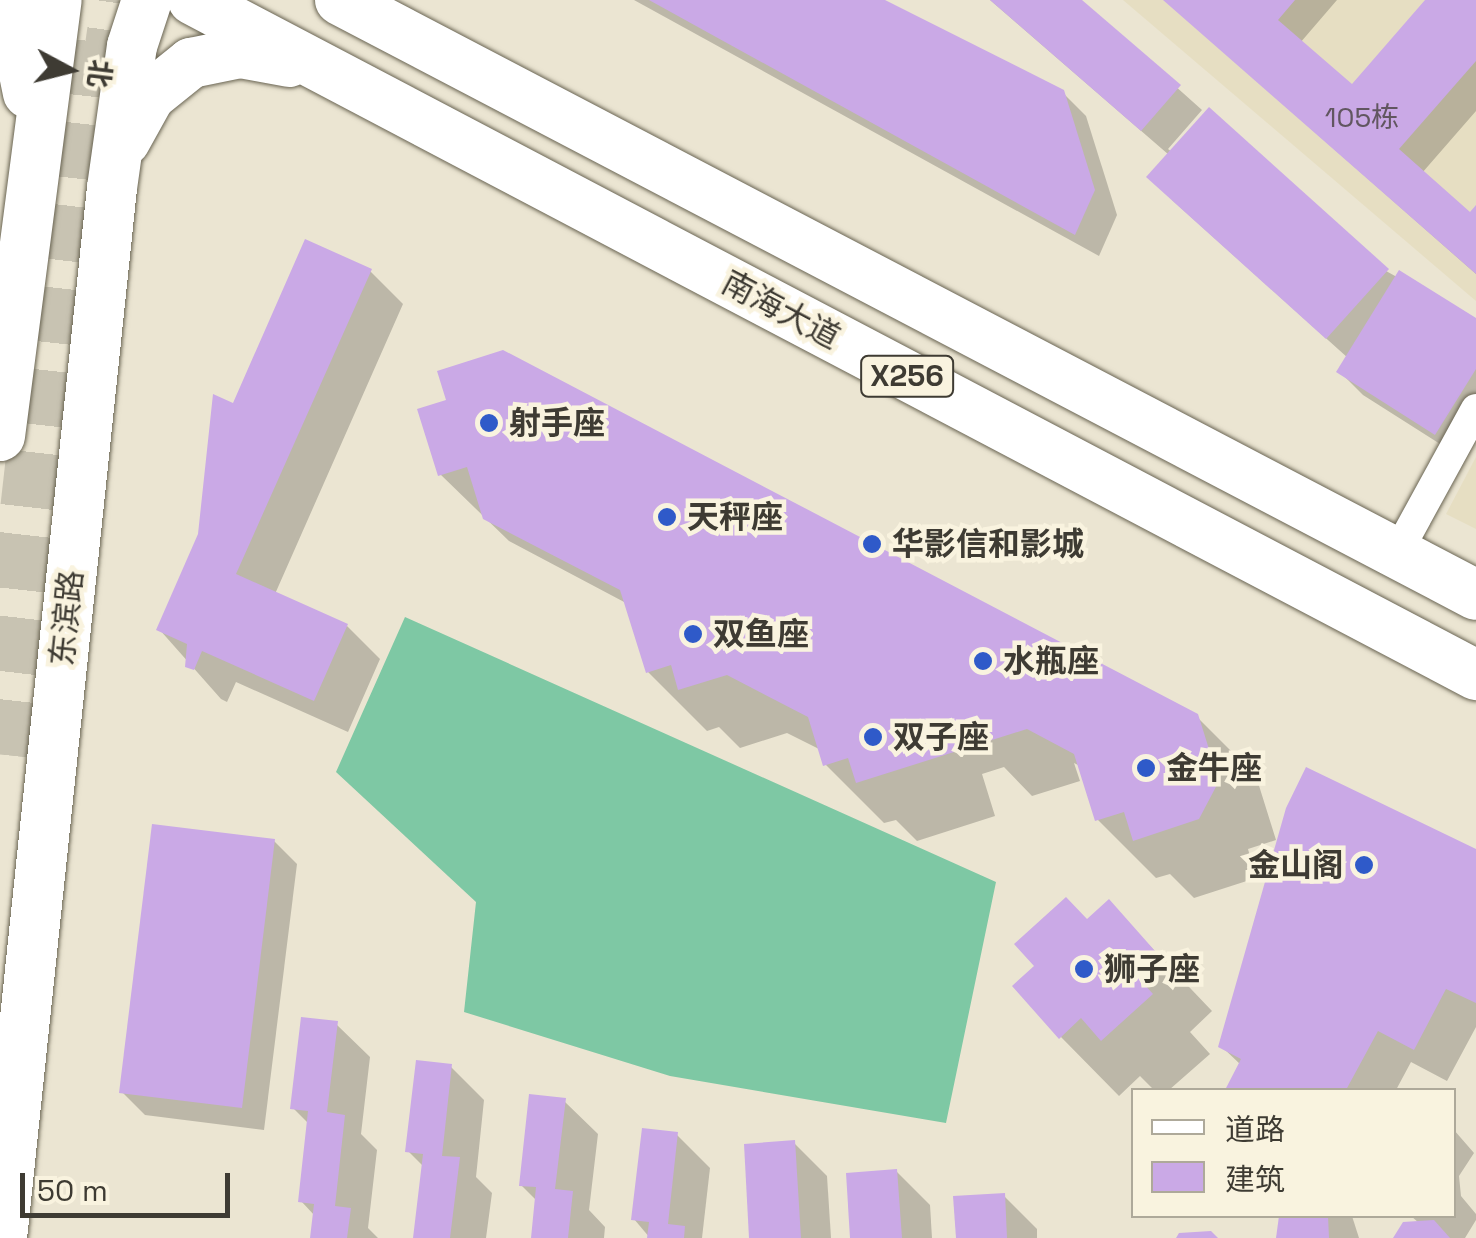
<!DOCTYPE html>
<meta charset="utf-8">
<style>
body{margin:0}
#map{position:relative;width:1476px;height:1238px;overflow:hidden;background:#ebe5d2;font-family:"Space Grotesk","Noto Sans SC",sans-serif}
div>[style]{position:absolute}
.built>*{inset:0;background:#e6dec2}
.forest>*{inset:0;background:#7ec8a4}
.shadow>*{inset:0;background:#0003}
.building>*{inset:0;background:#caa9e6}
.highway-tunnel>*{height:55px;margin-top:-27.5px;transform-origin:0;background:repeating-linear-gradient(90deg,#c8c3b2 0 55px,transparent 0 83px)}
.roads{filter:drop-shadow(0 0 2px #696452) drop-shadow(0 0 2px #696452)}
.street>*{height:30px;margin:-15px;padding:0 15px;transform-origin:15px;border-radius:15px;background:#fff}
.primary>*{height:50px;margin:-25px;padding:0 25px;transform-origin:25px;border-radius:25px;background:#fff}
.dots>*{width:28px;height:28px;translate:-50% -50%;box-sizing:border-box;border:5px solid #f9f3df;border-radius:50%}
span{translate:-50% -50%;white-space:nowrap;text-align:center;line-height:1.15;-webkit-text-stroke:9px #f9f3df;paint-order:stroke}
.number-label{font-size:28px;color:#615660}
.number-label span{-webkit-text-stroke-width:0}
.shield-label span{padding:2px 8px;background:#f9f3df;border:2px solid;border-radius:8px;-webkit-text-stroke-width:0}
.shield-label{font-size:30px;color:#3e3b33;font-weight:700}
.street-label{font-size:32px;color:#3e3b33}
.poi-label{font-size:32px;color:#3e3b33;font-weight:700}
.left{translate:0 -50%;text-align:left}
.right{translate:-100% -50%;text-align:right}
.legend{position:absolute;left:1131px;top:1088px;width:325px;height:130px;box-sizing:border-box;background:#f9f3df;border:2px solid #aea99a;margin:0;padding:12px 18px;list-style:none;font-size:30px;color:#3e3b33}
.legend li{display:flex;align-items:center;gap:20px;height:50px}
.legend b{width:50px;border:2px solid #aea99a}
.north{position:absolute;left:20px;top:20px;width:100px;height:100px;-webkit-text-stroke:8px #f9f3df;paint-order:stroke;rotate:97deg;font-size:28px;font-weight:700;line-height:40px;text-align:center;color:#3e3b33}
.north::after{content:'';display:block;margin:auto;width:35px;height:45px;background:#3e3b33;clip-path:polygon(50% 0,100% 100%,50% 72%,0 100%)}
.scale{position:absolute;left:20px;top:1173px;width:210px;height:45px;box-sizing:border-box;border:5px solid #3e3b33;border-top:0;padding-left:12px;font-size:30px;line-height:35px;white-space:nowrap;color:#3e3b33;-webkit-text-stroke:8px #f9f3df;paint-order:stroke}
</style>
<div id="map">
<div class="built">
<div style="clip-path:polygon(1123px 0,1476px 0,1476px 301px)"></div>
<div style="clip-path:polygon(1476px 457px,1476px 529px,1446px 514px)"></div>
</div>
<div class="forest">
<div style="clip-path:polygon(405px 617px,996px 882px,946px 1123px,670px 1076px,464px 1012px,476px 902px,336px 772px)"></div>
</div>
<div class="shadow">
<div style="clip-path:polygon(634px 0,879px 0,1062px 92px,1086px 116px,1117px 215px,1099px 256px)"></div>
<div style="clip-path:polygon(990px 0,1079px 0,1202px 110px,1168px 149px,1172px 152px,1476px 321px,1476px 429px,1459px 456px,1363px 395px,1340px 372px,1348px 358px,1172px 200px,1169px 155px)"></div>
<div style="clip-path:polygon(1165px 0,1337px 0,1300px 43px,1352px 88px,1428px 0,1476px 0,1476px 111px,1422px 173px,1471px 215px,1476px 209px,1476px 274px)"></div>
<div style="clip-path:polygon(370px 271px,403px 304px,275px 594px,347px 626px,380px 659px,348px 732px,236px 682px,227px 702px,221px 699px,159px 629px,201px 535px,234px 406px)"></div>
<div style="clip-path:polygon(420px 411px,1196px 716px,1256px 776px,1276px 840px,1248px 849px,1256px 878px,1194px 898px,1170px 874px,1156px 878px,1097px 819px,1080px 766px,1074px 763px,1080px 781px,1032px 796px,1004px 767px,982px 774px,995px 816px,917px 841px,896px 820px,884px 823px,826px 765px,821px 750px,787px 733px,740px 748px,719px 727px,707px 731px,648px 672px,626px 603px,509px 541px,440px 474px)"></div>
<div style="clip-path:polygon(274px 841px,297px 864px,264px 1130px,145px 1115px,122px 1092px)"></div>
<div style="clip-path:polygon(1476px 852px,1476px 1027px,1447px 1081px,1411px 1062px,1396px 1090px,1228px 1090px,1241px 1065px,1221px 1046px)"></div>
<div style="clip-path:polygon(1109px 903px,1212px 1011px,1190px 1032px,1210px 1054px,1169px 1090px,1154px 1090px,1140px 1076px,1119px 1096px,1061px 1037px,1088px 922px)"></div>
<div style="clip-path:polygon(336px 1024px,370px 1057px,361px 1134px,377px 1150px,368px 1228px,378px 1238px,313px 1238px,315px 1216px,301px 1201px,309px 1124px,293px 1108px)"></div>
<div style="clip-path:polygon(451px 1067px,484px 1100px,476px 1177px,492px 1193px,486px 1238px,416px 1238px,424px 1167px,408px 1151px)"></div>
<div style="clip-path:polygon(564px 1101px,598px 1134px,589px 1210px,605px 1227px,604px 1238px,533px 1238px,537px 1201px,521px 1185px)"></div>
<div style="clip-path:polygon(1454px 1130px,1474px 1153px,1459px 1176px,1461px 1196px,1476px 1214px,1476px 1220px,1465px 1238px,1396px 1238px,1419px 1223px,1411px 1216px,1454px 1216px)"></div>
<div style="clip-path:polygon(677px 1135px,710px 1168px,702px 1238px,650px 1238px,634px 1219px)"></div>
<div style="clip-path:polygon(794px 1143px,827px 1176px,831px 1238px,752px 1238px)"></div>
<div style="clip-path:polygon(897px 1172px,930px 1205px,932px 1238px,853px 1238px)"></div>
<div style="clip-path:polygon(1004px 1196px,1037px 1229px,1037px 1238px,958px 1238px)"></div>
<div style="clip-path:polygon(1281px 1216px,1352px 1216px,1359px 1238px,1279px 1238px)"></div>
</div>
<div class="building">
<div style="clip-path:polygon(649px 0,885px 0,1064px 90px,1095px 190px,1075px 235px)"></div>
<div style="clip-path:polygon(990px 0,1082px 0,1181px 85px,1141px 131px)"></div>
<div style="clip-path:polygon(1163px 0,1295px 0,1278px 20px,1352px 84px,1425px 0,1476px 0,1476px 61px,1399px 149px,1470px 212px,1476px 205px,1476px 274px)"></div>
<div style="clip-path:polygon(1209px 107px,1389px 269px,1326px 339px,1146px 177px)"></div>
<div style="clip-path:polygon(305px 239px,372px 269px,236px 574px,348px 624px,314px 701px,202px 651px,194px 670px,185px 667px,187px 644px,156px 630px,198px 534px,213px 394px,233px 403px)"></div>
<div style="clip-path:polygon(1399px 270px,1476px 318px,1476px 369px,1435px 435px,1336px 372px)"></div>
<div style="clip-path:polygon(503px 350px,1198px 714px,1219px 781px,1199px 819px,1133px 841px,1124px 812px,1095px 821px,1074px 754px,1027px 729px,856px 783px,848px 758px,823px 766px,808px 717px,727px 675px,678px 690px,671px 665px,646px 673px,620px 590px,483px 519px,467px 467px,438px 476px,417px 409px,446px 400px,437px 371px)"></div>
<div style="clip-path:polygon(1306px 767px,1476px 849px,1476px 1003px,1446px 989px,1414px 1050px,1378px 1031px,1346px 1090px,1225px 1090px,1241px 1059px,1218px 1047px,1286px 808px)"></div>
<div style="clip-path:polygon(152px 824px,275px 839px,242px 1108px,119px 1093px)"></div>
<div style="clip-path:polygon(1066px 897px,1087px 919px,1109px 899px,1155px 951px,1133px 972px,1153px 994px,1101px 1041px,1081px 1018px,1059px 1039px,1012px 986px,1034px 966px,1014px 944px)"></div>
<div style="clip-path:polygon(301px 1017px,338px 1021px,327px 1112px,345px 1115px,335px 1206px,351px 1208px,347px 1238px,310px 1238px,314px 1204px,298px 1202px,308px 1111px,290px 1109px)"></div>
<div style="clip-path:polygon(416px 1060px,452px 1064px,442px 1156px,460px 1157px,450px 1238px,413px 1238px,423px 1154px,405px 1152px)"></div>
<div style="clip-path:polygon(529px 1094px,566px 1098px,555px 1189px,573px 1191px,568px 1238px,531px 1238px,536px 1187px,519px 1186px)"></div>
<div style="clip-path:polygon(642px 1128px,678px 1132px,668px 1224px,685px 1226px,684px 1238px,647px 1238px,649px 1222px,631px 1220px)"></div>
<div style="clip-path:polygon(795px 1140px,801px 1238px,749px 1238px,744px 1144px)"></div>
<div style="clip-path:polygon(897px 1169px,902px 1238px,850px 1238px,846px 1173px)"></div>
<div style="clip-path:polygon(1005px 1193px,1007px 1238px,956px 1238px,953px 1196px)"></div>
<div style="clip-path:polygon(1279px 1216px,1328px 1216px,1329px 1238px,1276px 1238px)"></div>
<div style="clip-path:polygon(1434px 1220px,1450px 1238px,1393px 1238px,1403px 1222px)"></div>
<div style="clip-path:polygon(1211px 1231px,1218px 1238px,1176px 1238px,1179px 1233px)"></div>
</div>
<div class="highway-tunnel">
<div style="left:107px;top:85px;width:86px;rotate:-82deg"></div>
<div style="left:0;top:754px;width:731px;rotate:-83.56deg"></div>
</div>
<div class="roads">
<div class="street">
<div style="left:1397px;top:553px;width:164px;rotate:-61.3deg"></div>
</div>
<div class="primary">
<div style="left:9px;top:0;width:95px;rotate:78.5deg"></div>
<div style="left:193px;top:0;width:1450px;rotate:27.75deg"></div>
<div style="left:340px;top:0;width:1282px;rotate:27.64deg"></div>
<div style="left:125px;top:141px;width:51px;rotate:-60.9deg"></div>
<div style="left:150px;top:96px;width:53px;rotate:-38.8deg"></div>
<div style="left:191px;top:63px;width:50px;rotate:-11.5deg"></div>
<div style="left:240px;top:53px;width:50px;rotate:10.4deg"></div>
<div style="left:0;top:436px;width:440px;rotate:-82.6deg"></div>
<div style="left:2px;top:1238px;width:1056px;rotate:-84.02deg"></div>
<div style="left:112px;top:188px;width:143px;rotate:-82deg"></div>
<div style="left:132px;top:46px;width:48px;rotate:-71.9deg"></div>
</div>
</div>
<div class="dots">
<div style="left:489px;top:423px;background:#2f5ac9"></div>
<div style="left:667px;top:517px;background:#2f5ac9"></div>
<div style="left:872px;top:544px;background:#2f5ac9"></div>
<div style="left:693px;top:634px;background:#2f5ac9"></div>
<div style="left:983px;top:661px;background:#2f5ac9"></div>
<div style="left:873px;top:737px;background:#2f5ac9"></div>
<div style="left:1146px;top:768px;background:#2f5ac9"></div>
<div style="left:1364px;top:865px;background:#2f5ac9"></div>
<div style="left:1084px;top:969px;background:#2f5ac9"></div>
</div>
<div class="number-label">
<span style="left:1362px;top:117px">105栋</span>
</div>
<div class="shield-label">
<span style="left:907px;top:376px">X256</span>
</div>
<div class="street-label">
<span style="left:781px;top:310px;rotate:28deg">南海大道</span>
<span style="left:67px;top:618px;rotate:-84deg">东滨路</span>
</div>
<div class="poi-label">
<span class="left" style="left:509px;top:423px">射手座</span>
<span class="left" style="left:687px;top:517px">天秤座</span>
<span class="left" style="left:892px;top:544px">华影信和影城</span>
<span class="left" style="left:713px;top:634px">双鱼座</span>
<span class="left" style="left:1003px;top:661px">水瓶座</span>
<span class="left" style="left:893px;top:737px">双子座</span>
<span class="left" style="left:1166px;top:768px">金牛座</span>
<span class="right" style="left:1344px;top:865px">金山阁</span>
<span class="left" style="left:1104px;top:969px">狮子座</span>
</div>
<ul class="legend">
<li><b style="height:12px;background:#fff"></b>道路</li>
<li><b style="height:28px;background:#caa9e6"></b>建筑</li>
</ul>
<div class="north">北</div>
<div class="scale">50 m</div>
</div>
